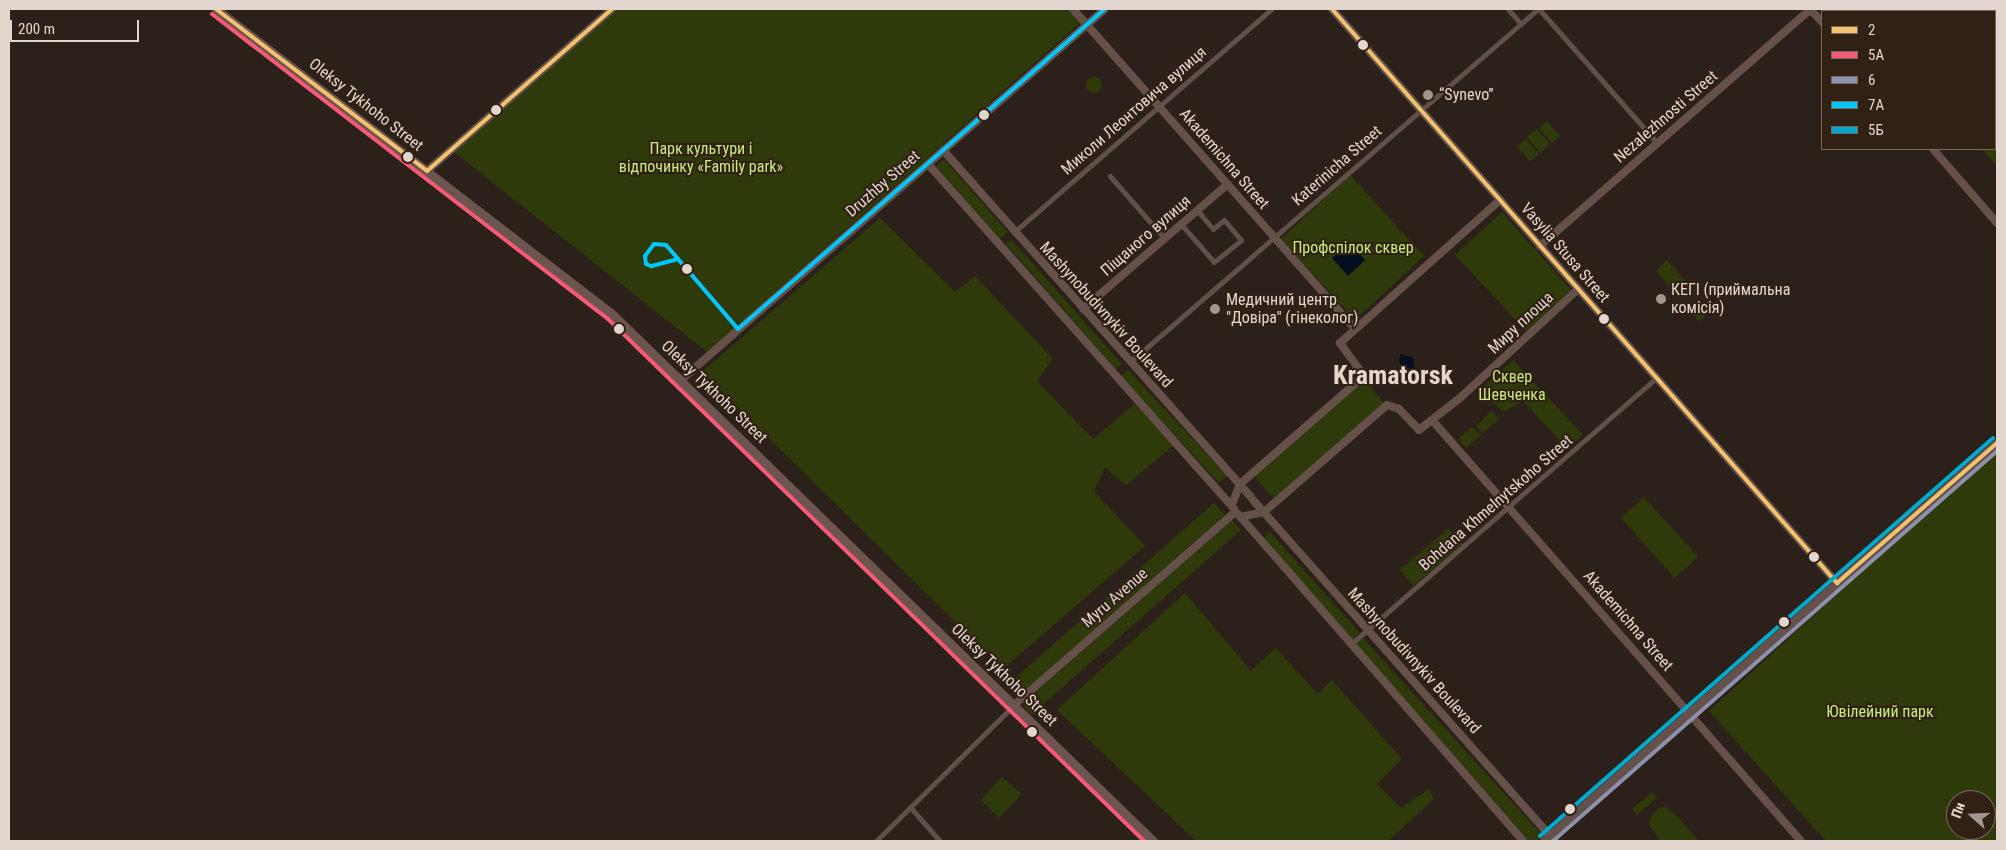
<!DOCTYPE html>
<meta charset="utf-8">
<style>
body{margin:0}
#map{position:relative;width:2006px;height:850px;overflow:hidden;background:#2b211a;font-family:"Roboto Condensed",sans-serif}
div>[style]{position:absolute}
.green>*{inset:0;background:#2f3a0a}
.round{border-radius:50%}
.water>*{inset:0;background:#04101f}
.street>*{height:5px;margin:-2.5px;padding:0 2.5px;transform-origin:2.5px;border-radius:2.5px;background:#614f4a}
.secondary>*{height:8px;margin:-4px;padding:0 4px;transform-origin:4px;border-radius:4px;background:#65504a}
.primary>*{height:9px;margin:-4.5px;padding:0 4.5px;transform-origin:4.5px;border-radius:4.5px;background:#6c554f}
.bus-1>*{height:4px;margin:-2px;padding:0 2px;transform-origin:2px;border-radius:2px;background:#f3c26e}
.bus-2>*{height:4px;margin:-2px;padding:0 2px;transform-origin:2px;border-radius:2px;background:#f75a77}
.bus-3>*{height:4px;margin:-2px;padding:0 2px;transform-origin:2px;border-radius:2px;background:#8e91ac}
.bus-4>*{height:4px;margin:-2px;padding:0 2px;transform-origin:2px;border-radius:2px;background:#00c7fc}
.bus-5>*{height:4px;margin:-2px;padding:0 2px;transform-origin:2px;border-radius:2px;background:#00a9ce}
.dots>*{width:14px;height:14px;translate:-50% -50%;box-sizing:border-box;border:2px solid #312014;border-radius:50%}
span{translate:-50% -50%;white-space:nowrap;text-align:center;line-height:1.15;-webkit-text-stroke:4px #312014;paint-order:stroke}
.poi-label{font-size:16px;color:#e2d6cf}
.left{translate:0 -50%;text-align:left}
.street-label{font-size:16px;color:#e2d6cf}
.park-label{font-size:16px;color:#c9ec80}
.town-label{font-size:26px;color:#e2d6cf;font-weight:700}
.frame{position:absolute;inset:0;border:10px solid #e2d6cf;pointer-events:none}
.legend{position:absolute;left:1821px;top:10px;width:175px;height:140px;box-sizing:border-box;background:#312014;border:1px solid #78695f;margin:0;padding:6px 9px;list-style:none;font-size:15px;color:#e2d6cf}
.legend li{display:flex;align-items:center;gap:10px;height:25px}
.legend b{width:25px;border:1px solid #78695f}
.north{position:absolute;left:1946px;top:790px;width:50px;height:50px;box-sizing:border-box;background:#312014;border:1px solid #78695f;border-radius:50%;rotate:290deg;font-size:14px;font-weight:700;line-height:20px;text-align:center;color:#e2d6cf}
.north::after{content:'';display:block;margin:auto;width:18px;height:22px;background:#a29790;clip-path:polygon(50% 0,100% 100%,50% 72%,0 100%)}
.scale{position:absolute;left:10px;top:20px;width:129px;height:22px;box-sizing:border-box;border:2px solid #e2d6cf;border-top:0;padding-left:6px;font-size:15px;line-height:18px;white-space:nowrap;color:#e2d6cf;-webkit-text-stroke:4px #312014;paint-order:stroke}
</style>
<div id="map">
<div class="green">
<div style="clip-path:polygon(618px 9px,1070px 9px,1080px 23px,707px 352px,454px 152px)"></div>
<div style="clip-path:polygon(1826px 9px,1907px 9px,1908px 11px,1823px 11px)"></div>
<div style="clip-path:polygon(1995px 75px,1997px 78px,1997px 166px,1982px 149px,1995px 149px)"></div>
<div class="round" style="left:1086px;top:77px;width:16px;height:16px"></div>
<div style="clip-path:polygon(1547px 121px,1560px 136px,1552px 143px,1539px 128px)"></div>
<div style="clip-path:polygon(1537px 129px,1550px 144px,1540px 153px,1527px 137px)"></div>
<div style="clip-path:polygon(1526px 139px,1539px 154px,1530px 161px,1517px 146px)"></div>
<div style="clip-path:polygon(944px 159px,1008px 232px,1000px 239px,936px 166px)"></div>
<div style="clip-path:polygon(1350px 175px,1424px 256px,1355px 320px,1281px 239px)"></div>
<div style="clip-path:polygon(1502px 212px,1571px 290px,1526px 331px,1455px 255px)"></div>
<div style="clip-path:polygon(880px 218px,955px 292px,975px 276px,1053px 359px,1037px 381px,1093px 439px,1136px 403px,1173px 446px,1126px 485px,1105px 468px,1094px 491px,1145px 546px,1003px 669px,702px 372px)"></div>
<div style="clip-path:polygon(1011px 239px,1122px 364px,1116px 369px,1006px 244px)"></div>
<div style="clip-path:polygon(1667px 260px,1688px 284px,1676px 294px,1656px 271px)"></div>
<div style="clip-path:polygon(1706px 302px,1712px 310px,1699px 321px,1692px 313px)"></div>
<div style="clip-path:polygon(1513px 360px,1583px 435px,1568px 449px,1523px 401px,1503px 412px,1481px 389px)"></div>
<div style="clip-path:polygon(1128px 370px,1227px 476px,1219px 483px,1121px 376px)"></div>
<div style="clip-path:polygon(1364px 379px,1384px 403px,1275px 500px,1254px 476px)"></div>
<div style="clip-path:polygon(1492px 411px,1499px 419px,1483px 433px,1476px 426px)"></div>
<div style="clip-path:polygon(1472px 427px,1481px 435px,1466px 448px,1458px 439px)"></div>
<div style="clip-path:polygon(evenodd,1997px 448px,1997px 841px,1826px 841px,1709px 711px,1997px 448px,1956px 800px,1986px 800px,1986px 830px,1956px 830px,1956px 800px)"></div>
<div style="clip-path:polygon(1644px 497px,1698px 557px,1675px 578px,1621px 518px)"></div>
<div style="clip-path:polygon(1214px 503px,1225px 515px,1019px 697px,1006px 686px)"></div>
<div style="clip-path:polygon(1232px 520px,1241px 530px,1031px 715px,1022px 704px)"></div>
<div style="clip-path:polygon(1449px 528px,1463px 544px,1413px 586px,1400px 570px)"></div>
<div style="clip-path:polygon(1270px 532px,1360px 633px,1352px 640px,1264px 538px)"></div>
<div style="clip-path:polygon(1185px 593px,1251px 671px,1276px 648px,1318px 694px,1332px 680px,1402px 759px,1377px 784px,1401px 808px,1429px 789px,1434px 799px,1388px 841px,1196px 841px,1057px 710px)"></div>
<div style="clip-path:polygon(1363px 638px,1543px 836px,1537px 841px,1529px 841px,1355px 645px)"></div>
<div style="clip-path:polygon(1002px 777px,1022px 794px,999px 818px,981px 800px)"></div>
<div style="clip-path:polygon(1652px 792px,1657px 798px,1637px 815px,1632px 809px)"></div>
<div style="clip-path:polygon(1665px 807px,1675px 814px,1699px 841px,1661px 841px,1650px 827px,1649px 819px,1659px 808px)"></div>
</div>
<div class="water">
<div style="clip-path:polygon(1350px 243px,1365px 260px,1348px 276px,1332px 258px)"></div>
<div style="clip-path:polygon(1401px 354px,1413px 358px,1415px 372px,1401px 366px,1399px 360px)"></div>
</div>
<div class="street">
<div style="left:1508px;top:9px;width:20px;rotate:49deg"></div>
<div style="left:1539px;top:9px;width:179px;rotate:48.6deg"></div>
<div style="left:1110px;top:176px;width:84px;rotate:48.9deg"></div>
<div style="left:1181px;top:224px;width:50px;rotate:49deg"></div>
<div style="left:1214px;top:262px;width:35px;rotate:-39deg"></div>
<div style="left:1241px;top:240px;width:26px;rotate:-130deg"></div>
<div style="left:1224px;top:220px;width:14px;rotate:141deg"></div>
<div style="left:1213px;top:229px;width:25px;rotate:-130deg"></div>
<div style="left:1014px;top:232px;width:340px;rotate:-40.9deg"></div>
<div style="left:1130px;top:362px;width:540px;rotate:-40.87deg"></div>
<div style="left:1351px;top:644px;width:405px;rotate:-41.1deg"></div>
<div style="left:910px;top:807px;width:45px;rotate:48.6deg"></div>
<div style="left:876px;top:841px;width:194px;rotate:-44.6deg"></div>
</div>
<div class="secondary">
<div style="left:1073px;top:9px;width:425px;rotate:48.6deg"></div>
<div style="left:1332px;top:9px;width:765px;rotate:48.66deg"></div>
<div style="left:1810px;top:9px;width:18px;rotate:47deg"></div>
<div style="left:1933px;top:149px;width:98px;rotate:49.1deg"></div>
<div style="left:943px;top:150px;width:464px;rotate:48.4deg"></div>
<div style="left:928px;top:164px;width:461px;rotate:48.4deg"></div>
<div style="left:427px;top:171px;width:246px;rotate:-41.2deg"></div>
<div style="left:1540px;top:246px;width:360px;rotate:-41.2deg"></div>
<div style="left:1083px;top:309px;width:191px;rotate:-40.8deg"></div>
<div style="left:681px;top:380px;width:563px;rotate:-41.19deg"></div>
<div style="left:1432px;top:420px;width:560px;rotate:48.77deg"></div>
<div style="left:1253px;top:500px;width:456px;rotate:48.5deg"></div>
<div style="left:1233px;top:502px;width:19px;rotate:-69deg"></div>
<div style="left:1240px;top:484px;width:164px;rotate:-41.1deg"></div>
<div style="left:1364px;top:376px;width:41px;rotate:-126deg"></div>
<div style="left:1340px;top:343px;width:215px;rotate:-41.8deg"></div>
<div style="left:1238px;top:514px;width:434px;rotate:48.9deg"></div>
<div style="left:1245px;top:516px;width:19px;rotate:-12deg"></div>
<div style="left:1264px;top:512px;width:163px;rotate:-41deg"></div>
<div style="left:1387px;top:405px;width:13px;rotate:18deg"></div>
<div style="left:1399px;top:409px;width:29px;rotate:46deg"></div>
<div style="left:1419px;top:430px;width:52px;rotate:-38deg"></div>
<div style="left:1460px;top:398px;width:161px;rotate:-42.7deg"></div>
<div style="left:1014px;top:705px;width:293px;rotate:-41.1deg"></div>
<div style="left:1544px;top:841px;width:603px;rotate:-41.3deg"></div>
</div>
<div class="primary">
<div style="left:216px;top:9px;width:498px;rotate:37.6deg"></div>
<div style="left:611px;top:313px;width:757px;rotate:44.25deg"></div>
</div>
<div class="bus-1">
<div style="left:216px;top:9px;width:266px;rotate:37.5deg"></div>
<div style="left:1332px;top:9px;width:765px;rotate:48.66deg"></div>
<div style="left:427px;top:171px;width:246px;rotate:-41.2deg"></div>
<div style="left:1837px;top:583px;width:213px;rotate:-41.2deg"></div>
</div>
<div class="bus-2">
<div style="left:212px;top:14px;width:498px;rotate:37.6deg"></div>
<div style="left:607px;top:318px;width:750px;rotate:44.24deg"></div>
</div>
<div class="bus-3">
<div style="left:1553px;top:841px;width:591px;rotate:-41.3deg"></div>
</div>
<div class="bus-4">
<div style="left:654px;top:244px;width:12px;rotate:5deg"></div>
<div style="left:666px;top:245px;width:18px;rotate:49deg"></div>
<div style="left:678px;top:259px;width:28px;rotate:165deg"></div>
<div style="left:651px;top:266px;width:5px;rotate:-158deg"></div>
<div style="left:646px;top:264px;width:8px;rotate:-97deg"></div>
<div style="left:645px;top:256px;width:15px;rotate:-53deg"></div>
<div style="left:678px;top:259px;width:92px;rotate:49.4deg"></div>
<div style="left:738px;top:329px;width:487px;rotate:-41.1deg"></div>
</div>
<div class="bus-5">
<div style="left:1540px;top:836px;width:603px;rotate:-41.3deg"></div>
</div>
<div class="dots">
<div style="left:1363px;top:45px;background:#e2d6cf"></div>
<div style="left:1428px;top:95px;background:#a29790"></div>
<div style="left:496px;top:110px;background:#e2d6cf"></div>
<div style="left:984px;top:115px;background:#e2d6cf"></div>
<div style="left:408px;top:157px;background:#e2d6cf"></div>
<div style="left:687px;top:269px;background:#e2d6cf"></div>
<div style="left:1661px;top:299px;background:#a29790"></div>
<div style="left:1215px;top:309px;background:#a29790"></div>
<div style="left:1604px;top:319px;background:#e2d6cf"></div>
<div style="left:619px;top:329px;background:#e2d6cf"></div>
<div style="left:1814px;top:557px;background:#e2d6cf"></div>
<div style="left:1784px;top:622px;background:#e2d6cf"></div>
<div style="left:1032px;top:732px;background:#e2d6cf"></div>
<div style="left:1570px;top:809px;background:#e2d6cf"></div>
</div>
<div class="poi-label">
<span class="left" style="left:1439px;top:95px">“Synevo”</span>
<span class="left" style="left:1671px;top:299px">КЕГІ (приймальна<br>комісія)</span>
<span class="left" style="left:1226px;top:309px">Медичний центр<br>"Довіра" (гінеколог)</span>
</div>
<div class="street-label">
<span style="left:366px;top:105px;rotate:38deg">Oleksy Tykhoho Street</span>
<span style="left:1134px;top:111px;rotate:-41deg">Миколи Леонтовича вулиця</span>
<span style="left:1666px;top:117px;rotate:-41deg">Nezalezhnosti Street</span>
<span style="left:1224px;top:159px;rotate:49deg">Akademichna Street</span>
<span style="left:1337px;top:166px;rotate:-41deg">Katerinicha Street</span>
<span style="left:883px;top:184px;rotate:-41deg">Druzhby Street</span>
<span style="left:1146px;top:236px;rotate:-41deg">Піщаного вулиця</span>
<span style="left:1565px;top:253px;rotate:49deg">Vasylia Stusa Street</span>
<span style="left:1106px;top:315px;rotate:48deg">Mashynobudivnykiv Boulevard</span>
<span style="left:1521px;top:323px;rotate:-43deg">Миру площа</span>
<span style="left:714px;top:392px;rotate:44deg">Oleksy Tykhoho Street</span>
<span style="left:1496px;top:503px;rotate:-41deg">Bohdana Khmelnytskoho Street</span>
<span style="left:1115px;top:598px;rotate:-41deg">Myru Avenue</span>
<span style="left:1628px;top:621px;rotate:49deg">Akademichna Street</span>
<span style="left:1414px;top:661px;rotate:48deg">Mashynobudivnykiv Boulevard</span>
<span style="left:1004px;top:675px;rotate:44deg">Oleksy Tykhoho Street</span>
</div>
<div class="park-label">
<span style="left:701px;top:158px">Парк культури і<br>відпочинку «Family park»</span>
<span style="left:1353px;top:248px">Профспілок сквер</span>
<span style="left:1512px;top:386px">Сквер<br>Шевченка</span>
<span style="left:1880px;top:712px">Ювілейний парк</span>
</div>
<div class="town-label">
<span style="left:1393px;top:376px">Kramatorsk</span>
</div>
<div class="frame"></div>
<ul class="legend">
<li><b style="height:6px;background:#f3c26e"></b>2</li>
<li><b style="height:6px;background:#f75a77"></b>5А</li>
<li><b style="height:6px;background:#8e91ac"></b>6</li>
<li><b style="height:6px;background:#00c7fc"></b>7А</li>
<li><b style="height:6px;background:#00a9ce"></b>5Б</li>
</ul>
<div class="north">Пн</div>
<div class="scale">200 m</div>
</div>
